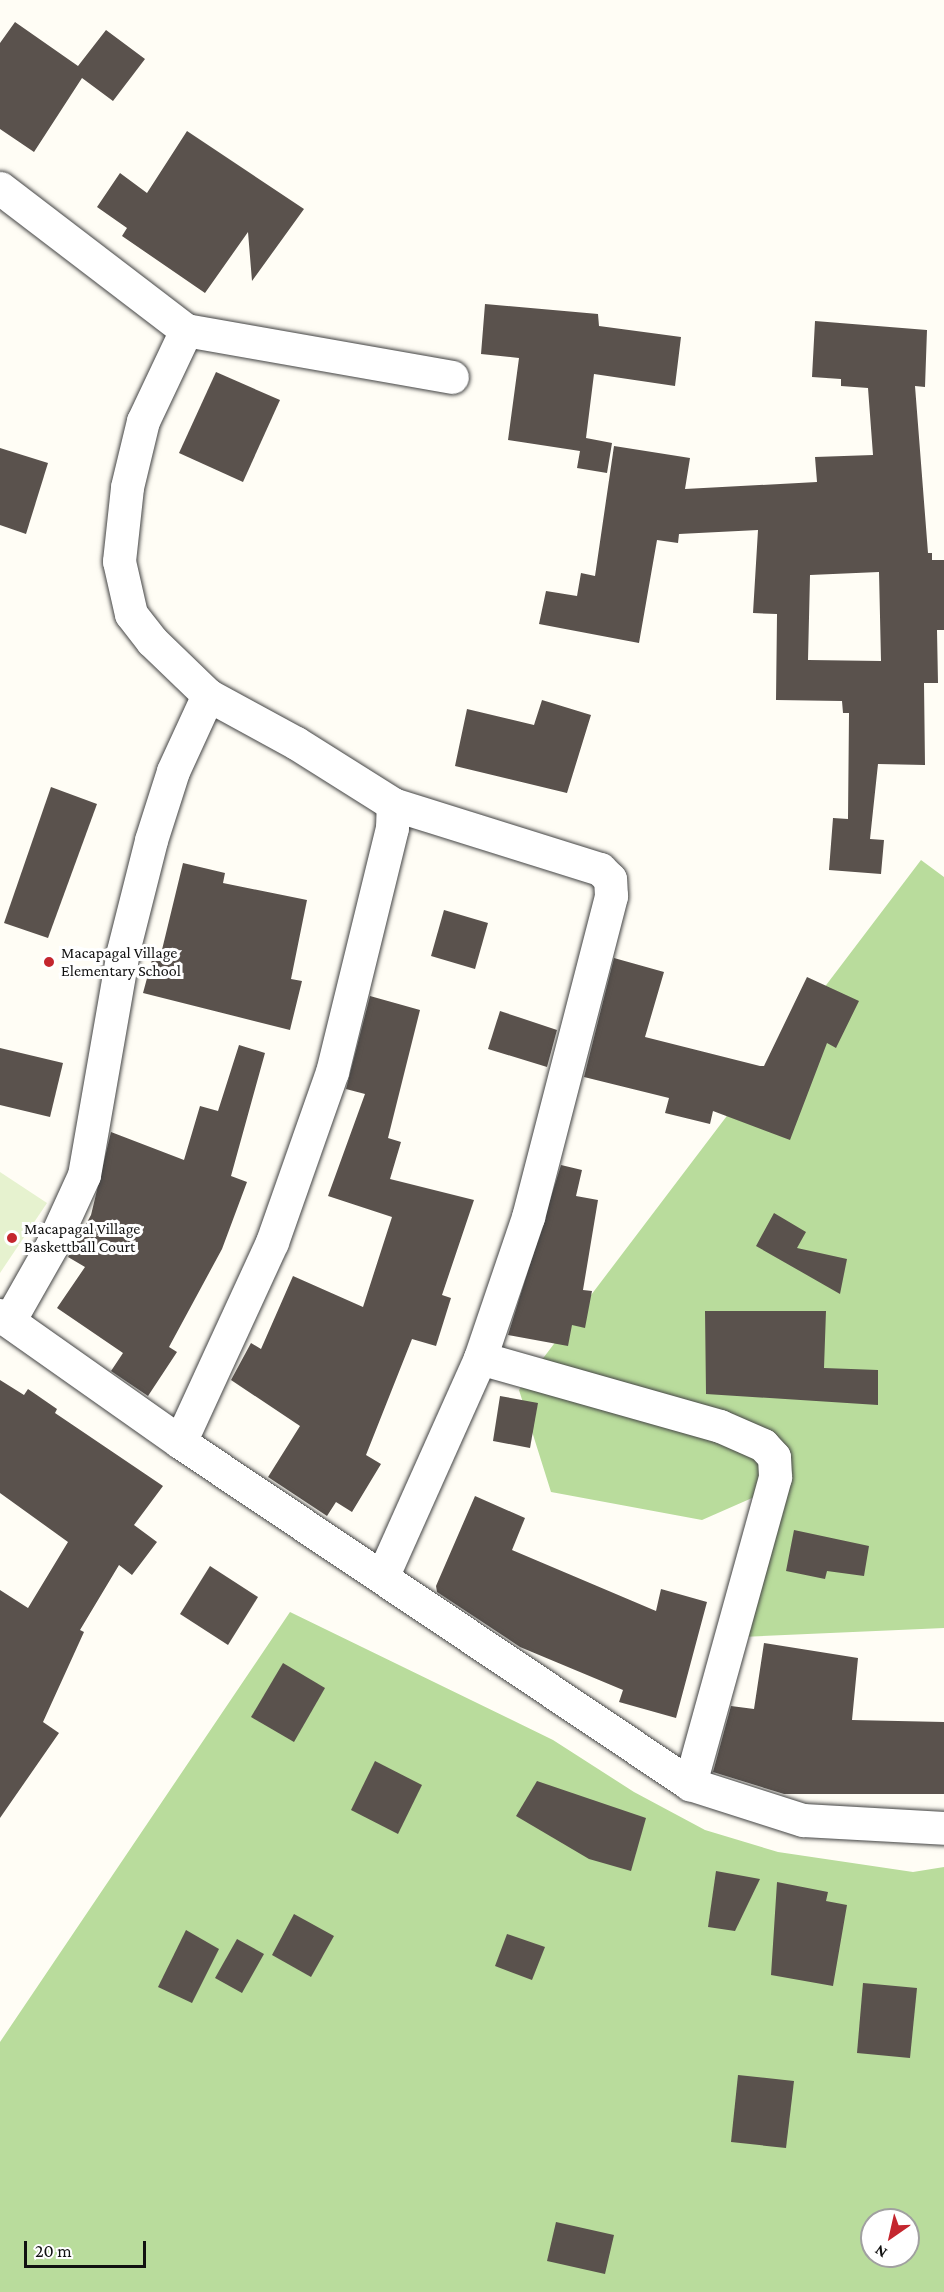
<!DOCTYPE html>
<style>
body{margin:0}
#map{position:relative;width:944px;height:2292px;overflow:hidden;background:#fffdf5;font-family:"Crimson Pro",serif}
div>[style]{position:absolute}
.forest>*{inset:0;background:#b9dc9c}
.pitch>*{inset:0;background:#e6f2cf}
.building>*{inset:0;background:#5a524d}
.roads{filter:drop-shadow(0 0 2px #444) drop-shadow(0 0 2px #444)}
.street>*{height:33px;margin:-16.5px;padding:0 16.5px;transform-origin:16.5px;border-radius:16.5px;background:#fff}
.dots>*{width:16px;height:16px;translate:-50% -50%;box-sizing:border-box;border:3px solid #fff;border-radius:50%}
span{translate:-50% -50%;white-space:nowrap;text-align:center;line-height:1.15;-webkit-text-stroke:6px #fff;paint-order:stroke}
.poi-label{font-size:16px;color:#111}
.left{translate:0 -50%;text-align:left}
.north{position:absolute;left:860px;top:2208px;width:60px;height:60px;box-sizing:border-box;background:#fff;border:2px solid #a0a0a0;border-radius:50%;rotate:214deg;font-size:16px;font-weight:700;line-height:24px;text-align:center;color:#111}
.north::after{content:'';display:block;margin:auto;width:21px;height:27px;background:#c4262e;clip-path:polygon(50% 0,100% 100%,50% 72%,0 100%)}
.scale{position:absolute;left:24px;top:2241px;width:122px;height:27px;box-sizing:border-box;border:3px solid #111;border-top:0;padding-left:8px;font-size:18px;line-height:21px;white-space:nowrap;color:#111;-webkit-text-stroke:4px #fff;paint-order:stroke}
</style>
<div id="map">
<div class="forest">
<div style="clip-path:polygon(921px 860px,944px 877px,944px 1628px,742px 1637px,784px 1484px,702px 1520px,551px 1492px,519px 1390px)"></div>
<div style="clip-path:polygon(evenodd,290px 1612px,553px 1740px,634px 1792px,705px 1830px,778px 1852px,913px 1872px,944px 1867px,944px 2292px,0 2292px,0 2042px,290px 1612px,872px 2220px,908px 2220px,908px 2256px,872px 2256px,872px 2220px)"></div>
</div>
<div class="pitch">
<div style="clip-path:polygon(0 1172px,47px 1203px,0 1273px)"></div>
</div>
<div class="building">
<div style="clip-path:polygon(15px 22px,78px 66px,106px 30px,145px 59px,113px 101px,82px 78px,34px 152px,0 129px,0 43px)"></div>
<div style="clip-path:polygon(187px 131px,304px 209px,252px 281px,248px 232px,205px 293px,122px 236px,127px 228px,97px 207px,120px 173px,147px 193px)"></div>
<div style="clip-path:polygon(485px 304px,598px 314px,599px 326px,681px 337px,675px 386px,594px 374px,586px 438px,612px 443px,607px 473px,577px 468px,580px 451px,508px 440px,519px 358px,481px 354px)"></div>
<div style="clip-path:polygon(evenodd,815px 321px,927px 330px,925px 387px,915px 386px,928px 553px,932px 553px,932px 560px,944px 560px,944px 630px,937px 630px,938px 683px,924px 683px,925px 765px,878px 764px,870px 839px,884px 840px,881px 874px,829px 870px,833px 818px,848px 819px,849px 713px,843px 713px,842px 701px,776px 700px,777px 614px,753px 613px,758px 530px,679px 534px,678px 543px,657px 540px,639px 643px,539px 624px,546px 591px,577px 596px,581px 573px,595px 576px,614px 446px,690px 458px,685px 489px,817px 482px,815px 457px,873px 455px,868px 388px,841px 386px,841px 379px,812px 377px,815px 321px,879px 572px,881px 661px,808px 660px,810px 575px,879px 572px)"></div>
<div style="clip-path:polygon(216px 372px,280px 400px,243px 482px,179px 453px)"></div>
<div style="clip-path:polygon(0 448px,48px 463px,26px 534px,0 525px)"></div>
<div style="clip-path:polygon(542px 700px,591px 715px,567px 793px,455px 766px,467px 709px,534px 725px)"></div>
<div style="clip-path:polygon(51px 787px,97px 804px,48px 938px,4px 923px)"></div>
<div style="clip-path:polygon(183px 863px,225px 873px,223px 883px,307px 900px,291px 979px,302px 981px,290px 1030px,143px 993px,153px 956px,160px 958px)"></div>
<div style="clip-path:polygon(444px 910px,488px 923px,475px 969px,431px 956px)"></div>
<div style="clip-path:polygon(614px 958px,664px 972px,645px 1037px,760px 1066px,764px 1066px,807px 977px,859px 1001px,836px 1048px,827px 1043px,790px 1140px,713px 1111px,710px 1124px,665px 1113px,669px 1098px,584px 1077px)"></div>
<div style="clip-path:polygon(370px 996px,420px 1010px,388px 1138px,401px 1142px,390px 1179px,474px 1200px,442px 1295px,451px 1298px,436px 1346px,412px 1339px,366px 1455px,381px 1464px,352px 1512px,336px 1502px,327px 1516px,268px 1477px,300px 1426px,231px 1380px,251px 1343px,261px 1349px,293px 1276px,363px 1307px,392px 1217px,328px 1196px,365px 1094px,346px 1089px)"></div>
<div style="clip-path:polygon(500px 1011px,557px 1030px,547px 1067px,488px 1049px)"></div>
<div style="clip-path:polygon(239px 1045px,265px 1053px,231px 1176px,247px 1182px,222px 1249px,169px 1347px,177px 1352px,148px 1396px,111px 1371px,123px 1353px,57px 1308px,85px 1267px,68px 1257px,91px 1215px,111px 1132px,184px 1160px,200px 1106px,218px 1111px)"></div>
<div style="clip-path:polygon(0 1048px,63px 1063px,50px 1117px,0 1105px)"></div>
<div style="clip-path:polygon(561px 1165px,582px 1170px,576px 1196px,598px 1200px,583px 1290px,592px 1291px,585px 1328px,572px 1325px,568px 1346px,508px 1335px)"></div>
<div style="clip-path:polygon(774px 1213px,806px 1232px,797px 1248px,847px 1259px,840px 1294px,756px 1246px)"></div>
<div style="clip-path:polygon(705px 1311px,826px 1311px,824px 1368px,878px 1370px,878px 1405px,706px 1394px)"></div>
<div style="clip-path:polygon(0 1380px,24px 1395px,28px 1389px,57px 1409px,55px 1413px,163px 1486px,134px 1525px,157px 1542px,132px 1575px,119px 1565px,80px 1630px,84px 1632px,43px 1722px,59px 1733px,0 1818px,0 1590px,28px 1608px,68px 1542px,0 1493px)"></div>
<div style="clip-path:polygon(500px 1396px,538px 1403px,530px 1448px,493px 1441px)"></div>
<div style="clip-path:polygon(475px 1496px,525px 1518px,512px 1550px,656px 1611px,661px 1589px,707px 1602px,676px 1718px,619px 1702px,623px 1690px,520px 1647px,437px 1592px,436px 1586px)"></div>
<div style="clip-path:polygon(794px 1530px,869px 1546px,864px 1576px,827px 1571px,825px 1579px,786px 1571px)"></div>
<div style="clip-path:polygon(210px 1566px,258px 1597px,228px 1645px,180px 1614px)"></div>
<div style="clip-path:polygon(764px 1643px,858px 1658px,852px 1720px,944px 1722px,944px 1794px,784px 1794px,713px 1772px,731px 1706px,754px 1709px)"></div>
<div style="clip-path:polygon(283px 1663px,325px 1688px,294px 1742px,251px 1717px)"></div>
<div style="clip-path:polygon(375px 1761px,422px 1785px,398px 1834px,351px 1810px)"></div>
<div style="clip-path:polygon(537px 1781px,646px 1818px,631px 1871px,589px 1859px,516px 1816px)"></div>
<div style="clip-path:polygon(716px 1871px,760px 1879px,735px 1931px,708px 1927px)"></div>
<div style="clip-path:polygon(777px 1882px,828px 1892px,826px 1901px,847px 1905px,833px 1986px,771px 1975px)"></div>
<div style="clip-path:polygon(294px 1914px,334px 1936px,311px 1977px,272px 1955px)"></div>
<div style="clip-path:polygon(186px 1930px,219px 1949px,192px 2003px,158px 1987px)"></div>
<div style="clip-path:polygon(507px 1934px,545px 1947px,532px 1980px,495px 1966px)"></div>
<div style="clip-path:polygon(237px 1939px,264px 1954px,242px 1993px,215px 1978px)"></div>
<div style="clip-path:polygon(863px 1983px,917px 1988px,910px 2058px,857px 2053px)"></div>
<div style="clip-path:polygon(738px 2075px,794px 2081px,786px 2148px,731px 2142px)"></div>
<div style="clip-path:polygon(556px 2222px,614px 2235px,605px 2274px,547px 2261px)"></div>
</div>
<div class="roads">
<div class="street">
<div style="left:0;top:188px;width:234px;rotate:37.4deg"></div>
<div style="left:186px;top:330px;width:270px;rotate:10deg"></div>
<div style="left:0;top:1315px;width:220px;rotate:35.2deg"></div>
<div style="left:180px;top:1442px;width:614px;rotate:33.85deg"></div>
<div style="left:690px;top:1784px;width:119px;rotate:17.7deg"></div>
<div style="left:803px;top:1820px;width:141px;rotate:3.2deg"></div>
<div style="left:9px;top:1321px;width:87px;rotate:-60.5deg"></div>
<div style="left:52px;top:1245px;width:77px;rotate:-65.4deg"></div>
<div style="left:84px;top:1175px;width:227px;rotate:-80.1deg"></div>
<div style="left:123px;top:951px;width:114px;rotate:-75.8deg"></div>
<div style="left:151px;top:840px;width:72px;rotate:-72.3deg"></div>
<div style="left:173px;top:771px;width:84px;rotate:-65.3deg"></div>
<div style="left:480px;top:1358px;width:249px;rotate:15.8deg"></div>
<div style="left:720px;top:1426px;width:47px;rotate:23.8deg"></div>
<div style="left:763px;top:1445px;width:16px;rotate:47deg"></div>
<div style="left:774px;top:1457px;width:20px;rotate:87deg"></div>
<div style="left:775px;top:1477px;width:319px;rotate:105.5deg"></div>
<div style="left:180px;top:1442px;width:220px;rotate:-65.3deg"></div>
<div style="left:272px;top:1242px;width:180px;rotate:-70.6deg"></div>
<div style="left:332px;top:1072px;width:251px;rotate:-76.2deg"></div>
<div style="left:392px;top:828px;width:24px;rotate:-88deg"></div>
<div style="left:393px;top:804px;width:115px;rotate:-147.8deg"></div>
<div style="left:296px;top:743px;width:100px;rotate:-151.4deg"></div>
<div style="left:208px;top:695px;width:78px;rotate:-136deg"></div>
<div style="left:152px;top:641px;width:34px;rotate:-128deg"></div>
<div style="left:131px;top:614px;width:54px;rotate:-102.8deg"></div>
<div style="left:119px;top:561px;width:74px;rotate:-83.8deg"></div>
<div style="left:127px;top:487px;width:68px;rotate:-76.4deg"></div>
<div style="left:143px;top:421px;width:101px;rotate:-64.7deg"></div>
<div style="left:383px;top:1575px;width:238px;rotate:-65.9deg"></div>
<div style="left:480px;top:1358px;width:149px;rotate:-71.2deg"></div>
<div style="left:528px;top:1217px;width:332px;rotate:-75.5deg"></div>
<div style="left:611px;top:896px;width:17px;rotate:-93deg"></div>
<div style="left:610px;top:879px;width:14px;rotate:-135deg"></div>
<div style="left:600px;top:869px;width:217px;rotate:-162.6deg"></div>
</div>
</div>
<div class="dots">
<div style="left:49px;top:962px;background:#c4262e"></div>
<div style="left:12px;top:1238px;background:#c4262e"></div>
</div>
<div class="poi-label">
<span class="left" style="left:61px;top:962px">Macapagal Village<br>Elementary School</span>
<span class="left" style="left:24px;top:1238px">Macapagal Village<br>Baskettball Court</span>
</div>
<div class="north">N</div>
<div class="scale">20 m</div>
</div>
